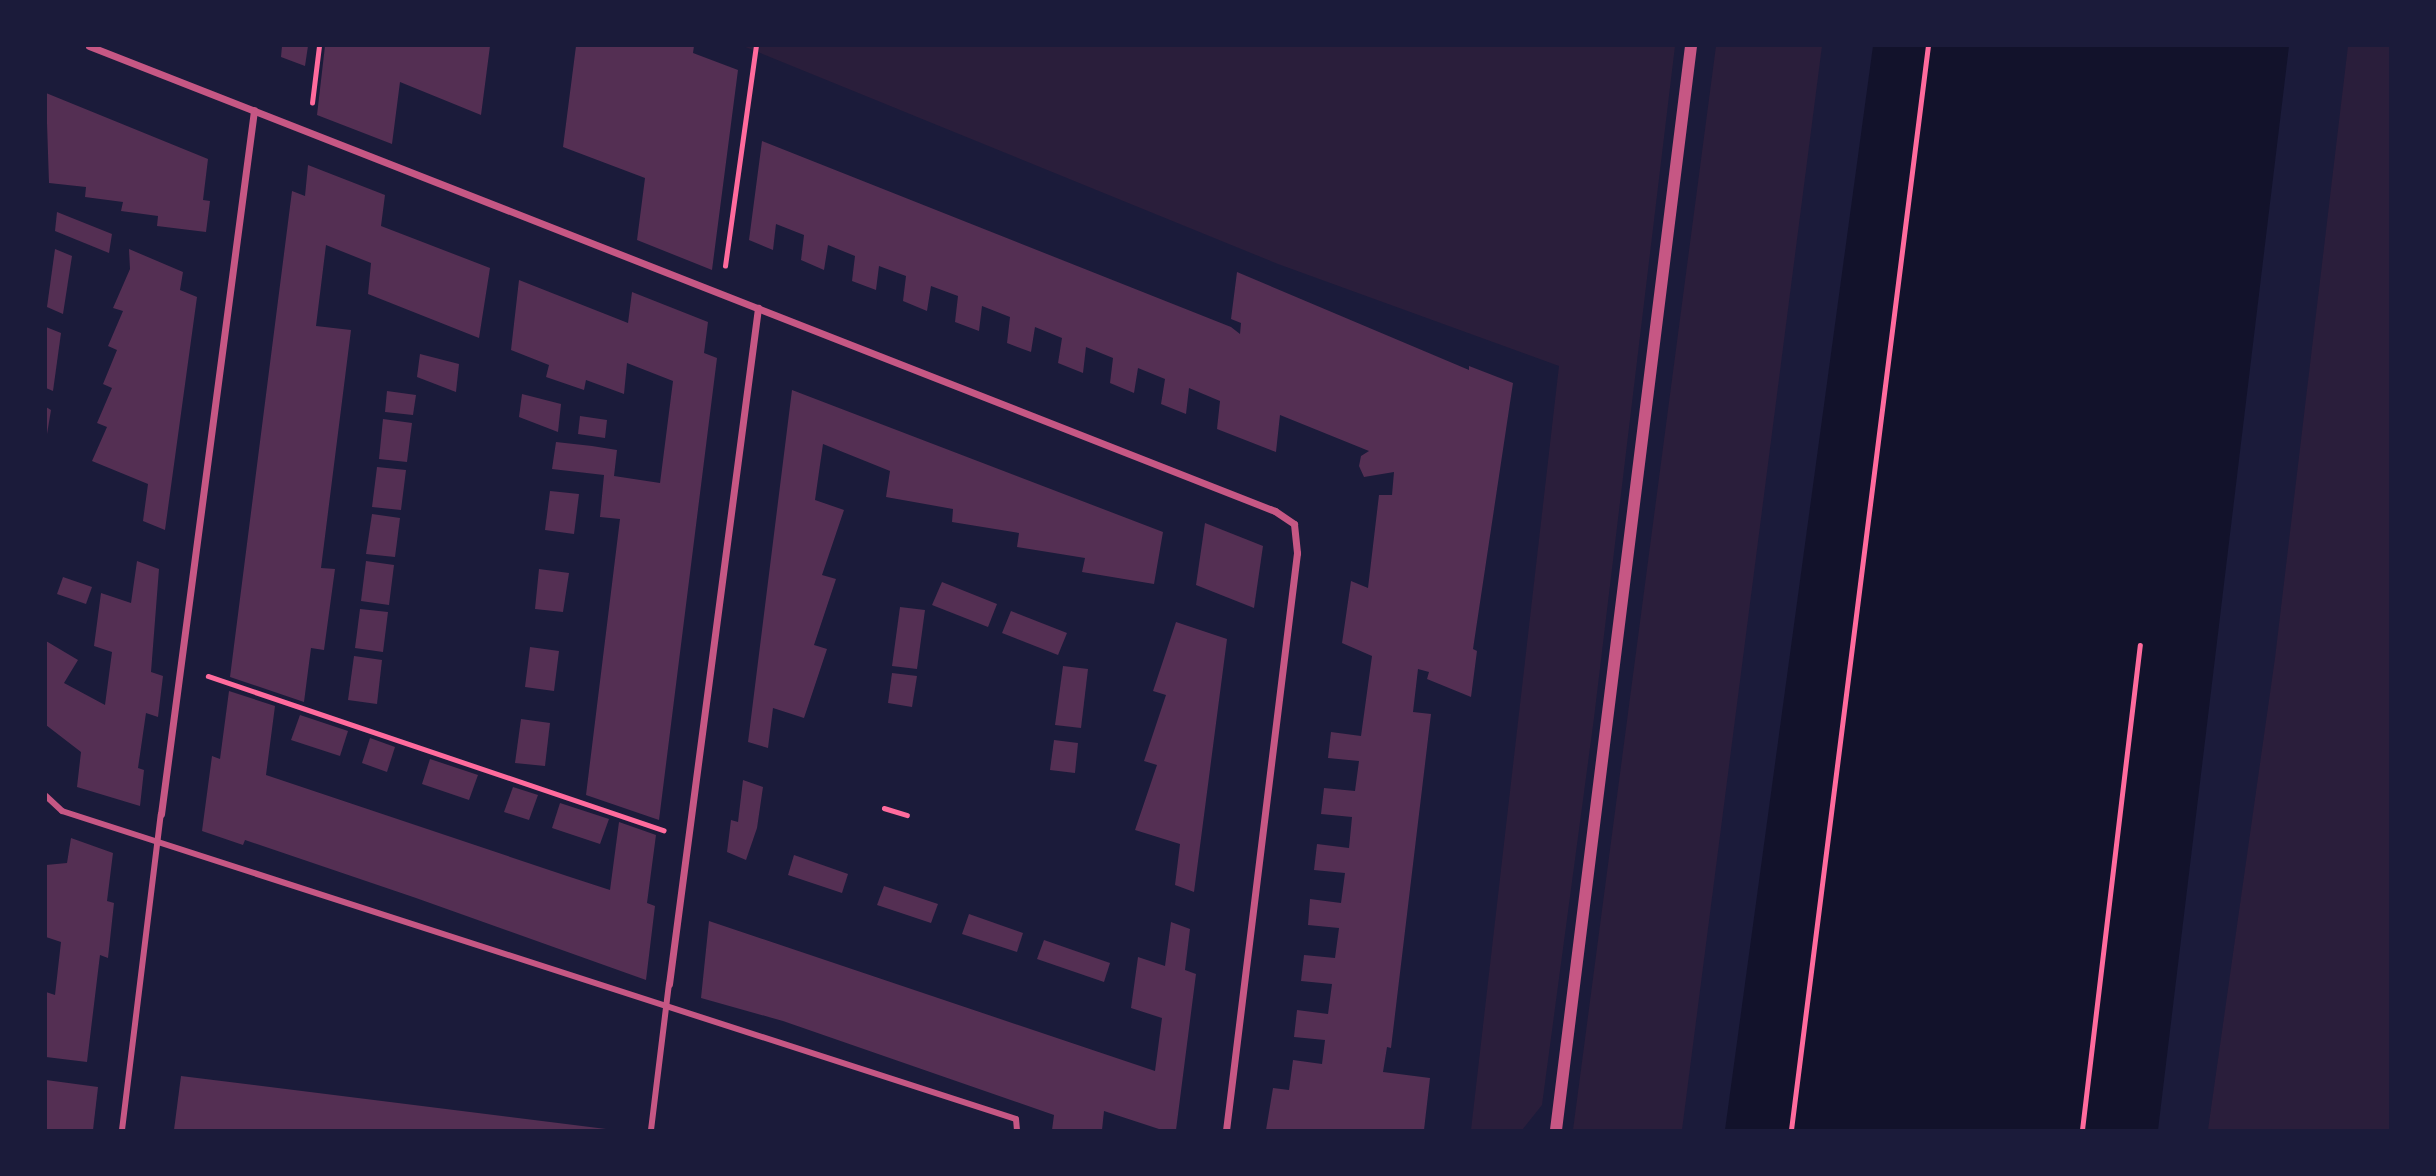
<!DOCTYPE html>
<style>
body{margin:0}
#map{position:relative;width:2436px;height:1176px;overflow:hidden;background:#1b1b3a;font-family:Cabin,sans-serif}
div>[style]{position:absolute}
.green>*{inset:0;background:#2a1e3b}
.water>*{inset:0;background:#12122b}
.building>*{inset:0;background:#542f53}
.path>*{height:4.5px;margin:-2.25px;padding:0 2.25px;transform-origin:2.25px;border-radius:2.25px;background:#ff6b9d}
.pedestrian>*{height:6px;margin:-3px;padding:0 3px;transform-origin:3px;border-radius:3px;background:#c65784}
.minor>*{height:7px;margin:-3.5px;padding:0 3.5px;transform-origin:3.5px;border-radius:3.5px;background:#c65784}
.tertiary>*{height:12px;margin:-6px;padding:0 6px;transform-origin:6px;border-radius:6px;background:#c65784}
span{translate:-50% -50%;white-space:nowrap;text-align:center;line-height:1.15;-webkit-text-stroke:6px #1b1b3a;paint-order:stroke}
.frame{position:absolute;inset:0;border:47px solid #1b1b3a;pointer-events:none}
</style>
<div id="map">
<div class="green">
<div style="clip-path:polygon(743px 46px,1675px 46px,1594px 718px,1542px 1105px,1522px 1130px,1471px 1130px,1559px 366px,1278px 264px)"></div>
<div style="clip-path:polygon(1716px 46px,1822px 46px,1682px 1130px,1573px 1130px)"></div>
<div style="clip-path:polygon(2348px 46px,2390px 46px,2390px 1130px,2208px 1130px,2275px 658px)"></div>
</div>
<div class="water">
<div style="clip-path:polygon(1873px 46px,2289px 46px,2158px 1130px,1725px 1130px)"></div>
</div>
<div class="building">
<div style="clip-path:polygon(282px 46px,308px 46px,305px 66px,281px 57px)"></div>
<div style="clip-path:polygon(325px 46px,490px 46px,481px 115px,400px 82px,392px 144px,317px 115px)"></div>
<div style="clip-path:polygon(576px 46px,694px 46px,693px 53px,738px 70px,712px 270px,637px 240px,645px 178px,563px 147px)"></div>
<div style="clip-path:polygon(46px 93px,208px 159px,203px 200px,210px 201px,206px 232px,157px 226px,158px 216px,121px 211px,123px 202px,85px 197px,86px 187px,49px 183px)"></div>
<div style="clip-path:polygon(762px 141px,1231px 327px,1240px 334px,1241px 323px,1231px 319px,1237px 272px,1469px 370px,1469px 366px,1513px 383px,1473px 649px,1477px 651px,1471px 697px,1427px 679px,1429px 672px,1418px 669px,1413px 712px,1431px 714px,1391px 1048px,1387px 1047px,1383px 1072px,1430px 1078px,1424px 1130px,1266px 1130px,1273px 1088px,1289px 1090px,1293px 1060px,1322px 1064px,1325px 1040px,1294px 1037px,1297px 1010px,1328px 1014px,1332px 984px,1301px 981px,1304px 955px,1335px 958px,1339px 928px,1308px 925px,1310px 899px,1341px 903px,1345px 873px,1314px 870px,1317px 844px,1349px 848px,1352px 817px,1321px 814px,1324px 788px,1355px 791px,1359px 761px,1328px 758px,1331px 732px,1361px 736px,1372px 656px,1342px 643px,1351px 581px,1368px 588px,1379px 495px,1392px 495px,1394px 472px,1364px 477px,1359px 466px,1361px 456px,1369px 451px,1280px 415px,1276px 452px,1217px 429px,1220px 401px,1189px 388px,1186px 414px,1161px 404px,1165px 379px,1138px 368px,1134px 393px,1110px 383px,1113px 358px,1086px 347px,1083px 373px,1058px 363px,1062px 338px,1035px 327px,1031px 352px,1007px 343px,1010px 317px,982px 306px,979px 331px,955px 322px,958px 296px,931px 286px,927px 311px,903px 301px,906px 276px,879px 266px,876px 290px,852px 281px,855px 256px,828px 245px,824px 270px,801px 260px,804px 235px,776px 224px,773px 250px,749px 240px)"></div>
<div style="clip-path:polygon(308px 165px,385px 195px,381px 226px,490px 268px,479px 338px,368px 294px,371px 263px,326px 245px,316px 326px,351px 330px,321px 568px,335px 569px,324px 650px,311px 648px,304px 702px,230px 677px,292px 191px,305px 196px)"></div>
<div style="clip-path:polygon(57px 212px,112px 234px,109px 253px,55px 231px)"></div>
<div style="clip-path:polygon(55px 249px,72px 256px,63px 314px,47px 307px)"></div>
<div style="clip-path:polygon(129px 249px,183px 272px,180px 290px,197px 297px,165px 530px,143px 521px,148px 484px,92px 461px,107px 427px,97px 423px,112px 388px,103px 384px,117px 350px,108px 346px,123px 311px,113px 308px,130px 269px)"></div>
<div style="clip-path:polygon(519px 280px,628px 323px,632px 292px,708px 322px,704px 353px,717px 358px,659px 820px,586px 795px,620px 519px,600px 517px,604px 475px,552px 469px,556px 442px,592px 446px,617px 450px,614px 476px,660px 483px,673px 381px,627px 363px,624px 394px,586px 380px,584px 390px,546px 377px,549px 365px,511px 350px)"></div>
<div style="clip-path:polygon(46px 327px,61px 333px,53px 391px,46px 388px)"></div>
<div style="clip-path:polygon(420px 354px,459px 364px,456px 392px,417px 377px)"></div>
<div style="clip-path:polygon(792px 390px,1163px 532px,1154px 584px,1082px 572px,1085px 558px,1017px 547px,1019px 533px,952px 522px,953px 509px,886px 497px,890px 471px,823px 444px,815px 500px,844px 510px,822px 575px,836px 579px,814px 645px,827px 649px,804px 718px,773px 708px,768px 748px,748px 742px)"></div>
<div style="clip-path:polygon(387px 391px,416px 395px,413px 415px,385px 412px)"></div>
<div style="clip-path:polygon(522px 394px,561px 404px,558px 432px,519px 417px)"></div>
<div style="clip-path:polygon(46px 407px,51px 410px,47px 434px,46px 434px)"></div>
<div style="clip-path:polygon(580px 416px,607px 420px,605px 438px,578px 434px)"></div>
<div style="clip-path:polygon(383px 419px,412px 423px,407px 462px,379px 459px)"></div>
<div style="clip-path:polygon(377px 467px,406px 470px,401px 510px,372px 507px)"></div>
<div style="clip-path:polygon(550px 491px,579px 494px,574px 534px,545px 530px)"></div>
<div style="clip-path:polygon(372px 514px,400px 518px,395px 557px,366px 554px)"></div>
<div style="clip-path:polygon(1205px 523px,1263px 546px,1254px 608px,1196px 585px)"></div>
<div style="clip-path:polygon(137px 561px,159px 569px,151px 672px,163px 676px,158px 717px,146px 713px,138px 768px,144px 770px,140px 806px,77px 787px,81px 752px,46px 725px,46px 641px,78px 660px,64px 683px,105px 705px,112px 652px,94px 646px,101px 593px,131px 603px)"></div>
<div style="clip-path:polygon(366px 561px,394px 565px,389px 605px,361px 601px)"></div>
<div style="clip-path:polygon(539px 569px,569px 573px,563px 612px,535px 609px)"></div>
<div style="clip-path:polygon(63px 577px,92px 587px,86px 604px,57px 594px)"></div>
<div style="clip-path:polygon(942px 582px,997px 604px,988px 627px,932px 605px)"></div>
<div style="clip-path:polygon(900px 607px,925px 610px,917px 669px,892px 666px)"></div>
<div style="clip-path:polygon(360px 609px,388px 612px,383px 652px,355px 648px)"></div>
<div style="clip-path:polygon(1011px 611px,1067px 633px,1058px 655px,1002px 633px)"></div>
<div style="clip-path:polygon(1176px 622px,1227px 639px,1194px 892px,1175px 885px,1180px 844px,1135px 830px,1157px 765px,1144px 761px,1166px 695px,1153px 691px)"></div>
<div style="clip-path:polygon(530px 647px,559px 651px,554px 691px,525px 687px)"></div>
<div style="clip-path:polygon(354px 656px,382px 660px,377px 704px,348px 700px)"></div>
<div style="clip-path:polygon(1063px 666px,1088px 669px,1081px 728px,1055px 725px)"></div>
<div style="clip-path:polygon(892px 673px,917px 676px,912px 707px,888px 703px)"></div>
<div style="clip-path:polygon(229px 691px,275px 706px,266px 775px,567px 876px,610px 890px,619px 822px,656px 835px,647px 903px,655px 906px,646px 980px,416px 898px,245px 840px,243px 845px,202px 831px,212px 756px,220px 759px)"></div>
<div style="clip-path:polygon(300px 715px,348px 731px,340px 756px,291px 740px)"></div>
<div style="clip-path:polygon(521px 719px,550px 723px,545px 766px,515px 763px)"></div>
<div style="clip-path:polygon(370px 738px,395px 747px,387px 772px,362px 763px)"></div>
<div style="clip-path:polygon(1054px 740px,1078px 743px,1075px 773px,1050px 770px)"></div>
<div style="clip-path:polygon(430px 759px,478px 775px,469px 800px,422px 784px)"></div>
<div style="clip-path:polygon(743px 780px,763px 787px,757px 828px,746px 860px,727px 852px,731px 820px,738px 822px)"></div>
<div style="clip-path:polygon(513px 787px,538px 795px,529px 820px,504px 812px)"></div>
<div style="clip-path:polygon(560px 803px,609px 819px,600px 844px,552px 828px)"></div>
<div style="clip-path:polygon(71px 838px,113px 853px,107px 901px,114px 903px,108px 958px,100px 955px,87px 1062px,46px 1057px,46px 992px,55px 995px,61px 942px,46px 937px,46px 865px,67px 863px)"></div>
<div style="clip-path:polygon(794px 855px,848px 874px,842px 893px,788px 875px)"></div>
<div style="clip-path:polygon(884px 886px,938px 904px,931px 923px,877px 905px)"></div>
<div style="clip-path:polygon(969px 914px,1023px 933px,1017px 952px,962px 934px)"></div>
<div style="clip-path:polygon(709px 921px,1155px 1071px,1162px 1018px,1131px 1008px,1138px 957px,1165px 966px,1171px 922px,1190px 929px,1185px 970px,1196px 974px,1176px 1130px,1162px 1130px,1104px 1111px,1102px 1130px,1052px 1130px,1054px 1115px,783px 1021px,701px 998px)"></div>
<div style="clip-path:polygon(1044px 940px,1110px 963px,1104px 982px,1037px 959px)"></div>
<div style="clip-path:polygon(181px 1076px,606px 1129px,606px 1130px,174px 1130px)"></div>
<div style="clip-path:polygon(46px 1080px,98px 1087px,93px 1130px,46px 1130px)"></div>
</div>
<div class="path">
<div style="left:312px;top:103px;width:57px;rotate:-83deg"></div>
<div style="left:725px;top:266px;width:222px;rotate:-82deg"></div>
<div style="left:208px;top:676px;width:481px;rotate:18.7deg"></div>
<div style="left:884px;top:808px;width:24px;rotate:17deg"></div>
<div style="left:1791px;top:1130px;width:1093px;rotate:-82.8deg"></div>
<div style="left:2082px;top:1130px;width:488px;rotate:-83.2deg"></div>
</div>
<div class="pedestrian">
<div style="left:46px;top:796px;width:22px;rotate:43deg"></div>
<div style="left:62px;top:811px;width:1002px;rotate:17.89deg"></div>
<div style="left:1016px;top:1119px;width:11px;rotate:85deg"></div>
<div style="left:122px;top:1130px;width:318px;rotate:-83deg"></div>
<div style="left:651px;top:1130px;width:147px;rotate:-83deg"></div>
</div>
<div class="minor">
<div style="left:89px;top:46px;width:1274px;rotate:21.41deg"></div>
<div style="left:1275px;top:511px;width:23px;rotate:34deg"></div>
<div style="left:1294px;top:524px;width:29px;rotate:84deg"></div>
<div style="left:1297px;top:553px;width:581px;rotate:97.01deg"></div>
<div style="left:161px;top:814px;width:710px;rotate:-82.47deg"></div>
<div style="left:669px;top:984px;width:682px;rotate:-82.5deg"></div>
</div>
<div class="tertiary">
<div style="left:1556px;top:1130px;width:1092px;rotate:-82.9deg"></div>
</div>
<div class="frame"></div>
</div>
